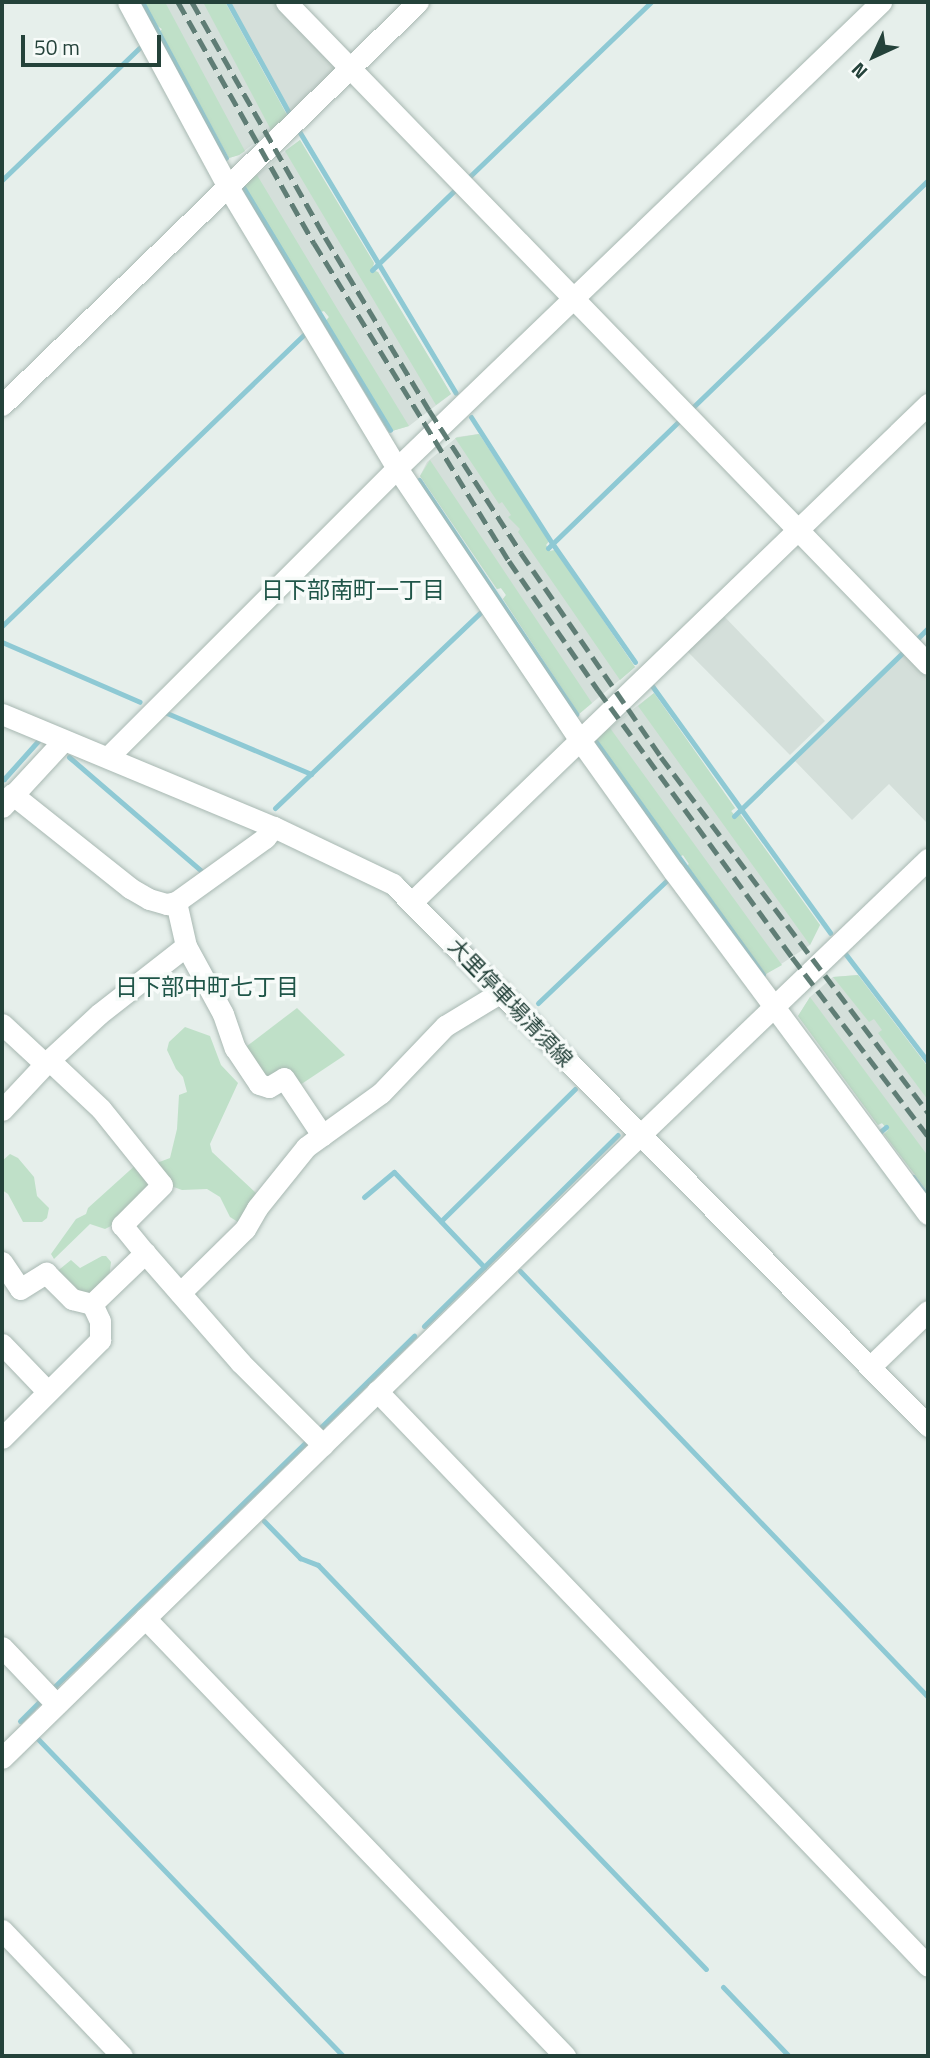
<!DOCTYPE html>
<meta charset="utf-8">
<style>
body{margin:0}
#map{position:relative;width:930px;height:2058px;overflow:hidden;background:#e6efeb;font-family:"Titillium Web","Noto Sans JP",sans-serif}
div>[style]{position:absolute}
.built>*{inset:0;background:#d4dfda}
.green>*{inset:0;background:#bfe0c8}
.stream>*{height:5px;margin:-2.5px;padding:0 2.5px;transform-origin:2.5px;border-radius:2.5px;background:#8ec9d4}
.roads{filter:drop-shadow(0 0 2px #a8b8b2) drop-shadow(0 0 2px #a8b8b2)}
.street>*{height:21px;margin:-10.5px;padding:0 10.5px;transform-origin:10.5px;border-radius:10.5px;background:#fff}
.secondary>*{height:21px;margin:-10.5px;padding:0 10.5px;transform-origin:10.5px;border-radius:10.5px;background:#fff}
.rail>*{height:5px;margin-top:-2.5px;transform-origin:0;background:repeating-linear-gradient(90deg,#5f7d75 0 14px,transparent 0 21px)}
span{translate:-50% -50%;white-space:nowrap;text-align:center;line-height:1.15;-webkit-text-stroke:7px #f7fbf9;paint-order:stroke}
.street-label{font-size:21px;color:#24423a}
.neighbourhood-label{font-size:23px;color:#1f5548}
.frame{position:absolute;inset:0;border:4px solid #24423a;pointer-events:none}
.north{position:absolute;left:839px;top:21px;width:70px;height:70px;-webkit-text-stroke:5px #f7fbf9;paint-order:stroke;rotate:225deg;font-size:19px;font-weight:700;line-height:28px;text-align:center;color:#24423a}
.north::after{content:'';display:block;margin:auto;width:24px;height:32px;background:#24423a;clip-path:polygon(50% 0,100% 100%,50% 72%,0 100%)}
.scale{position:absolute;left:21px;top:35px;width:140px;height:32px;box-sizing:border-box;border:4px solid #24423a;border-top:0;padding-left:9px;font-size:21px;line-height:24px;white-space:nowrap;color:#24423a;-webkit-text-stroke:5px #f7fbf9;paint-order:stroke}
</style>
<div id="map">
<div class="built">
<div style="clip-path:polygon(144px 2px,225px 2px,288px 117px,239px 155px,229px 158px,160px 32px,162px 29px,156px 25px)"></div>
<div style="clip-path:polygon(230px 2px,277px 2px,341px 66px,291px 114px)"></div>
<div style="clip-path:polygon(300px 140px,374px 263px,372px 270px,378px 272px,451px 394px,409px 426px,392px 431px,325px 322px,329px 317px,324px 311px,319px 312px,244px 185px)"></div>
<div style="clip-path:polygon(479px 434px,549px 541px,546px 545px,550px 551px,555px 550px,635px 667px,579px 714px,503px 599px,506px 595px,501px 588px,497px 589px,420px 476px,427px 462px,457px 437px)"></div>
<div style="clip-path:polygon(721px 613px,825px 721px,790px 755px,685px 649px)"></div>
<div style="clip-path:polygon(904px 654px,928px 679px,928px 824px,889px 784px,852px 820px,795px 761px)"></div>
<div style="clip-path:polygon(654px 693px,735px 808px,731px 811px,736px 817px,740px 814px,820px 925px,810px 945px,766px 974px,686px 867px,689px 864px,683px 855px,679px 857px,596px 738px)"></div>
<div style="clip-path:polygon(858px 975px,928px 1067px,928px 1192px,884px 1134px,888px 1130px,882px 1123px,878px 1125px,798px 1016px,810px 997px,833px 977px)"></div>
</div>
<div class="green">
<div style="clip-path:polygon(144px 2px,165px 2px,245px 151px,239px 155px,229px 158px,160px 32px,162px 29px,156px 25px)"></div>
<div style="clip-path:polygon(203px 2px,225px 2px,288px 117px,271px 130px)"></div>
<div style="clip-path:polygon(300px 140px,374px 263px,372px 270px,378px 272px,451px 394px,436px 405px,285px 151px)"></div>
<div style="clip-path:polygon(257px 175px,338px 310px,409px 426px,392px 431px,325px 322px,329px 317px,324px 311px,319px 312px,244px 185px)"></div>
<div style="clip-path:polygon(479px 434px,549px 541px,546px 545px,550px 551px,555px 550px,635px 667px,620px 680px,518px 532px,520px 529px,508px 517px,511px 515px,502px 502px,499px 504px,455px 438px)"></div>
<div style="clip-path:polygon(430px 460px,592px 703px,579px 714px,503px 599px,506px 595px,501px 588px,497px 589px,420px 476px)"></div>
<div style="clip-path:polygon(654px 693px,735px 808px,731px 811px,736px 817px,740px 814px,820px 925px,810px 945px,638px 706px)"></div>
<div style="clip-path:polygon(610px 728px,782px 965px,766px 974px,686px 867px,689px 864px,683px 855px,679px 857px,596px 738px)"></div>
<div style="clip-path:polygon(858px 975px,928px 1067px,928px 1100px,878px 1033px,882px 1030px,874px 1019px,869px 1022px,833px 977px)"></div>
<div style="clip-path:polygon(810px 997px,928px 1156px,928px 1192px,884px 1134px,888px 1130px,882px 1123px,878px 1125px,798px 1016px)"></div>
<div style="clip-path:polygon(297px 1008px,345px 1055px,297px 1087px,270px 1081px,243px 1049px)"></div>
<div style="clip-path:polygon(185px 1027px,210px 1036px,221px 1065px,238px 1083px,210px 1144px,212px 1152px,257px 1194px,238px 1222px,230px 1217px,220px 1197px,207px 1189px,182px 1190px,171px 1186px,154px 1164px,170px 1158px,177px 1129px,179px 1095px,187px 1092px,183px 1077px,176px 1069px,167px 1050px,169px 1042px)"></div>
<div style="clip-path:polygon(10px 1154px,18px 1158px,34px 1177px,37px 1196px,49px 1208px,47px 1218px,42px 1222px,23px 1222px,8px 1194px,2px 1190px,2px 1161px)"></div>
<div style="clip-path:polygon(139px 1162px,153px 1181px,113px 1225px,105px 1229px,90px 1224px,54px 1259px,51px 1254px,76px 1219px,86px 1214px,88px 1208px)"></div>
<div style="clip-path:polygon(102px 1256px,106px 1256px,111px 1262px,109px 1279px,86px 1296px,55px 1273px,71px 1260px,80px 1268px)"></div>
</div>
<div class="stream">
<div style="left:142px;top:2px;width:177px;rotate:61.7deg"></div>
<div style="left:228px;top:2px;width:127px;rotate:61.2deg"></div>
<div style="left:299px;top:131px;width:305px;rotate:59.1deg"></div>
<div style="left:467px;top:179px;width:255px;rotate:-43.9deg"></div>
<div style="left:2px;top:180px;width:190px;rotate:-43.9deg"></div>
<div style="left:243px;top:187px;width:284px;rotate:58.8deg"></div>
<div style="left:372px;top:270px;width:120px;rotate:-44deg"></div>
<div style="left:691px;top:409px;width:330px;rotate:-44deg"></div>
<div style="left:471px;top:417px;width:150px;rotate:57.3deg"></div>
<div style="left:552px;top:543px;width:145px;rotate:55.1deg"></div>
<div style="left:419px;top:480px;width:282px;rotate:56.1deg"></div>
<div style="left:548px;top:548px;width:185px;rotate:-44.1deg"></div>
<div style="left:2px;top:626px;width:419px;rotate:-44deg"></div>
<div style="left:2px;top:642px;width:150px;rotate:23.5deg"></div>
<div style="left:914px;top:642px;width:20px;rotate:-45deg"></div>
<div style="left:650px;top:683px;width:308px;rotate:54.2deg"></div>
<div style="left:162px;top:711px;width:162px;rotate:22.9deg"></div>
<div style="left:596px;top:742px;width:286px;rotate:54.3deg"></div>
<div style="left:69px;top:757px;width:178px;rotate:40.7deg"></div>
<div style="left:2px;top:777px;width:3px;rotate:45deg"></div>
<div style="left:4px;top:779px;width:51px;rotate:-48.2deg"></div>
<div style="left:275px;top:808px;width:283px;rotate:-43.6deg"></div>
<div style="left:734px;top:816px;width:238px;rotate:-44.1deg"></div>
<div style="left:844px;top:952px;width:138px;rotate:52.6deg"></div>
<div style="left:538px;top:1003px;width:178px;rotate:-43.6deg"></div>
<div style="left:880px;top:1132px;width:8px;rotate:-40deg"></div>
<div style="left:913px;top:1177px;width:25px;rotate:53deg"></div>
<div style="left:364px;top:1197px;width:39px;rotate:-40deg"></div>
<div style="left:394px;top:1172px;width:131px;rotate:46.5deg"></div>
<div style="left:441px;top:1221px;width:188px;rotate:-44.6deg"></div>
<div style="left:520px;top:1271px;width:590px;rotate:46.24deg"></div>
<div style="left:424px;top:1326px;width:272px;rotate:-44.6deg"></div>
<div style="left:320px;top:1428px;width:132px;rotate:-44.4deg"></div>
<div style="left:264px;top:1521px;width:52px;rotate:45.8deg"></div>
<div style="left:300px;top:1558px;width:19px;rotate:21deg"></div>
<div style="left:318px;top:1565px;width:560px;rotate:46.16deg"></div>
<div style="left:53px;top:1688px;width:356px;rotate:-44.2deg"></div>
<div style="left:20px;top:1721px;width:30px;rotate:-45deg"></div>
<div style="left:41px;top:1700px;width:4px;rotate:-135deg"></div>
<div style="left:38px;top:1739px;width:440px;rotate:46.1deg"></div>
<div style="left:723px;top:1987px;width:95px;rotate:46.3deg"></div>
</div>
<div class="roads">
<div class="street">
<div style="left:128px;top:2px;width:210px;rotate:61.6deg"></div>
<div style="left:228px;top:187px;width:328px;rotate:59deg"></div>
<div style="left:397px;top:468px;width:326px;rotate:56.1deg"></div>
<div style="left:579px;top:739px;width:163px;rotate:54.5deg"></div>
<div style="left:674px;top:872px;width:426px;rotate:53.4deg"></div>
<div style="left:286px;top:2px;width:922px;rotate:45.88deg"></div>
<div style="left:2px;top:405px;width:579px;rotate:-44.09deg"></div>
<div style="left:108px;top:757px;width:409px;rotate:-45deg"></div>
<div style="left:397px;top:468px;width:672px;rotate:-43.91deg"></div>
<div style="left:12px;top:794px;width:151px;rotate:38.5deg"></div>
<div style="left:130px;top:888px;width:22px;rotate:30deg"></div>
<div style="left:149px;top:899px;width:19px;rotate:16deg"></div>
<div style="left:167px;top:904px;width:9px;rotate:-13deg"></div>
<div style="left:2px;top:807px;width:91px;rotate:-47.2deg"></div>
<div style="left:413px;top:901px;width:716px;rotate:-43.98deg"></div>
<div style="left:186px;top:946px;width:77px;rotate:61.4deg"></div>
<div style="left:223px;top:1014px;width:36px;rotate:71deg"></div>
<div style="left:235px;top:1048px;width:43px;rotate:56.3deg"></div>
<div style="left:259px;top:1084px;width:10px;rotate:17deg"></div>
<div style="left:269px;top:1087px;width:17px;rotate:-31deg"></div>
<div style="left:284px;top:1078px;width:69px;rotate:56.3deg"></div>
<div style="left:2px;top:1024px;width:59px;rotate:42.9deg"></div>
<div style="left:49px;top:1060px;width:71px;rotate:43.3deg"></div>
<div style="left:101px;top:1109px;width:97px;rotate:51.2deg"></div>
<div style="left:162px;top:1185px;width:57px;rotate:135deg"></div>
<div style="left:122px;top:1225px;width:36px;rotate:51deg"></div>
<div style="left:2px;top:1110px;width:63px;rotate:-46.9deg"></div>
<div style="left:45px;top:1064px;width:74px;rotate:-42.8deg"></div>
<div style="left:99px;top:1014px;width:110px;rotate:-38deg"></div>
<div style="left:186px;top:946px;width:45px;rotate:-102.8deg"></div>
<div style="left:176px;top:902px;width:110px;rotate:-35.7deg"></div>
<div style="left:265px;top:838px;width:14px;rotate:-51deg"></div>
<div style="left:2px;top:1262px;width:32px;rotate:56deg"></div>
<div style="left:20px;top:1289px;width:31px;rotate:-32deg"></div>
<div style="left:46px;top:1273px;width:37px;rotate:45deg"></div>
<div style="left:72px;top:1299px;width:21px;rotate:14deg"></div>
<div style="left:92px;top:1304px;width:74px;rotate:-43.9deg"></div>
<div style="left:145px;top:1253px;width:146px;rotate:48.9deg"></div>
<div style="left:241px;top:1363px;width:116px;rotate:45deg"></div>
<div style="left:180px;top:1293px;width:91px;rotate:-44.6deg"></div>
<div style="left:245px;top:1229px;width:24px;rotate:-60deg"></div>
<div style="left:257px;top:1208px;width:78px;rotate:-51.2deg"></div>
<div style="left:306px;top:1147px;width:92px;rotate:-35.8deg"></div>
<div style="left:381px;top:1093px;width:93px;rotate:-46.3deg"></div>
<div style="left:445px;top:1026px;width:66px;rotate:-31.3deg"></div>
<div style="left:2px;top:1344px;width:66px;rotate:46.2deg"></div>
<div style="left:871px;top:1366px;width:79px;rotate:-44deg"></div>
<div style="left:377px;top:1391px;width:796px;rotate:46.22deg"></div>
<div style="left:2px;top:1438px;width:139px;rotate:-45deg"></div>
<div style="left:100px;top:1340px;width:19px;rotate:-90deg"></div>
<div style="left:100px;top:1321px;width:19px;rotate:-115deg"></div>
<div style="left:145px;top:1618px;width:607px;rotate:46.2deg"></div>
<div style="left:2px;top:1647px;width:79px;rotate:46.5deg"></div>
<div style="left:2px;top:1758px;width:892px;rotate:-44.32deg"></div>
<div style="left:640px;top:1135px;width:399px;rotate:-43.8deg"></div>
<div style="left:2px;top:1930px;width:174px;rotate:46.4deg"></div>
</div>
<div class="secondary">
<div style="left:2px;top:714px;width:295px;rotate:22.6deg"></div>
<div style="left:274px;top:827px;width:132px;rotate:25.6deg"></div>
<div style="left:393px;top:884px;width:762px;rotate:45.37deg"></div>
</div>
</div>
<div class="rail">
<div style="left:178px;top:2px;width:277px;rotate:60.6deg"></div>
<div style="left:314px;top:243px;width:373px;rotate:58.5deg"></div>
<div style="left:509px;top:561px;width:157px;rotate:55.4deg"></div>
<div style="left:598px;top:690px;width:330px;rotate:54deg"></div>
<div style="left:792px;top:957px;width:225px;rotate:52.8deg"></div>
<div style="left:192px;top:2px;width:270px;rotate:60.5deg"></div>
<div style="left:325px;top:237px;width:202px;rotate:59deg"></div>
<div style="left:429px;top:410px;width:170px;rotate:57.2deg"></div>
<div style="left:521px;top:553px;width:247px;rotate:55.5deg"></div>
<div style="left:661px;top:757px;width:445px;rotate:53.1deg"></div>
</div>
<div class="street-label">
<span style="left:511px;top:1002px;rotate:46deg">大里停車場清須線</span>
</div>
<div class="neighbourhood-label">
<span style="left:353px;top:590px">日下部南町一丁目</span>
<span style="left:207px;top:987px">日下部中町七丁目</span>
</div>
<div class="frame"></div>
<div class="north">N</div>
<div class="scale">50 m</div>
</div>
